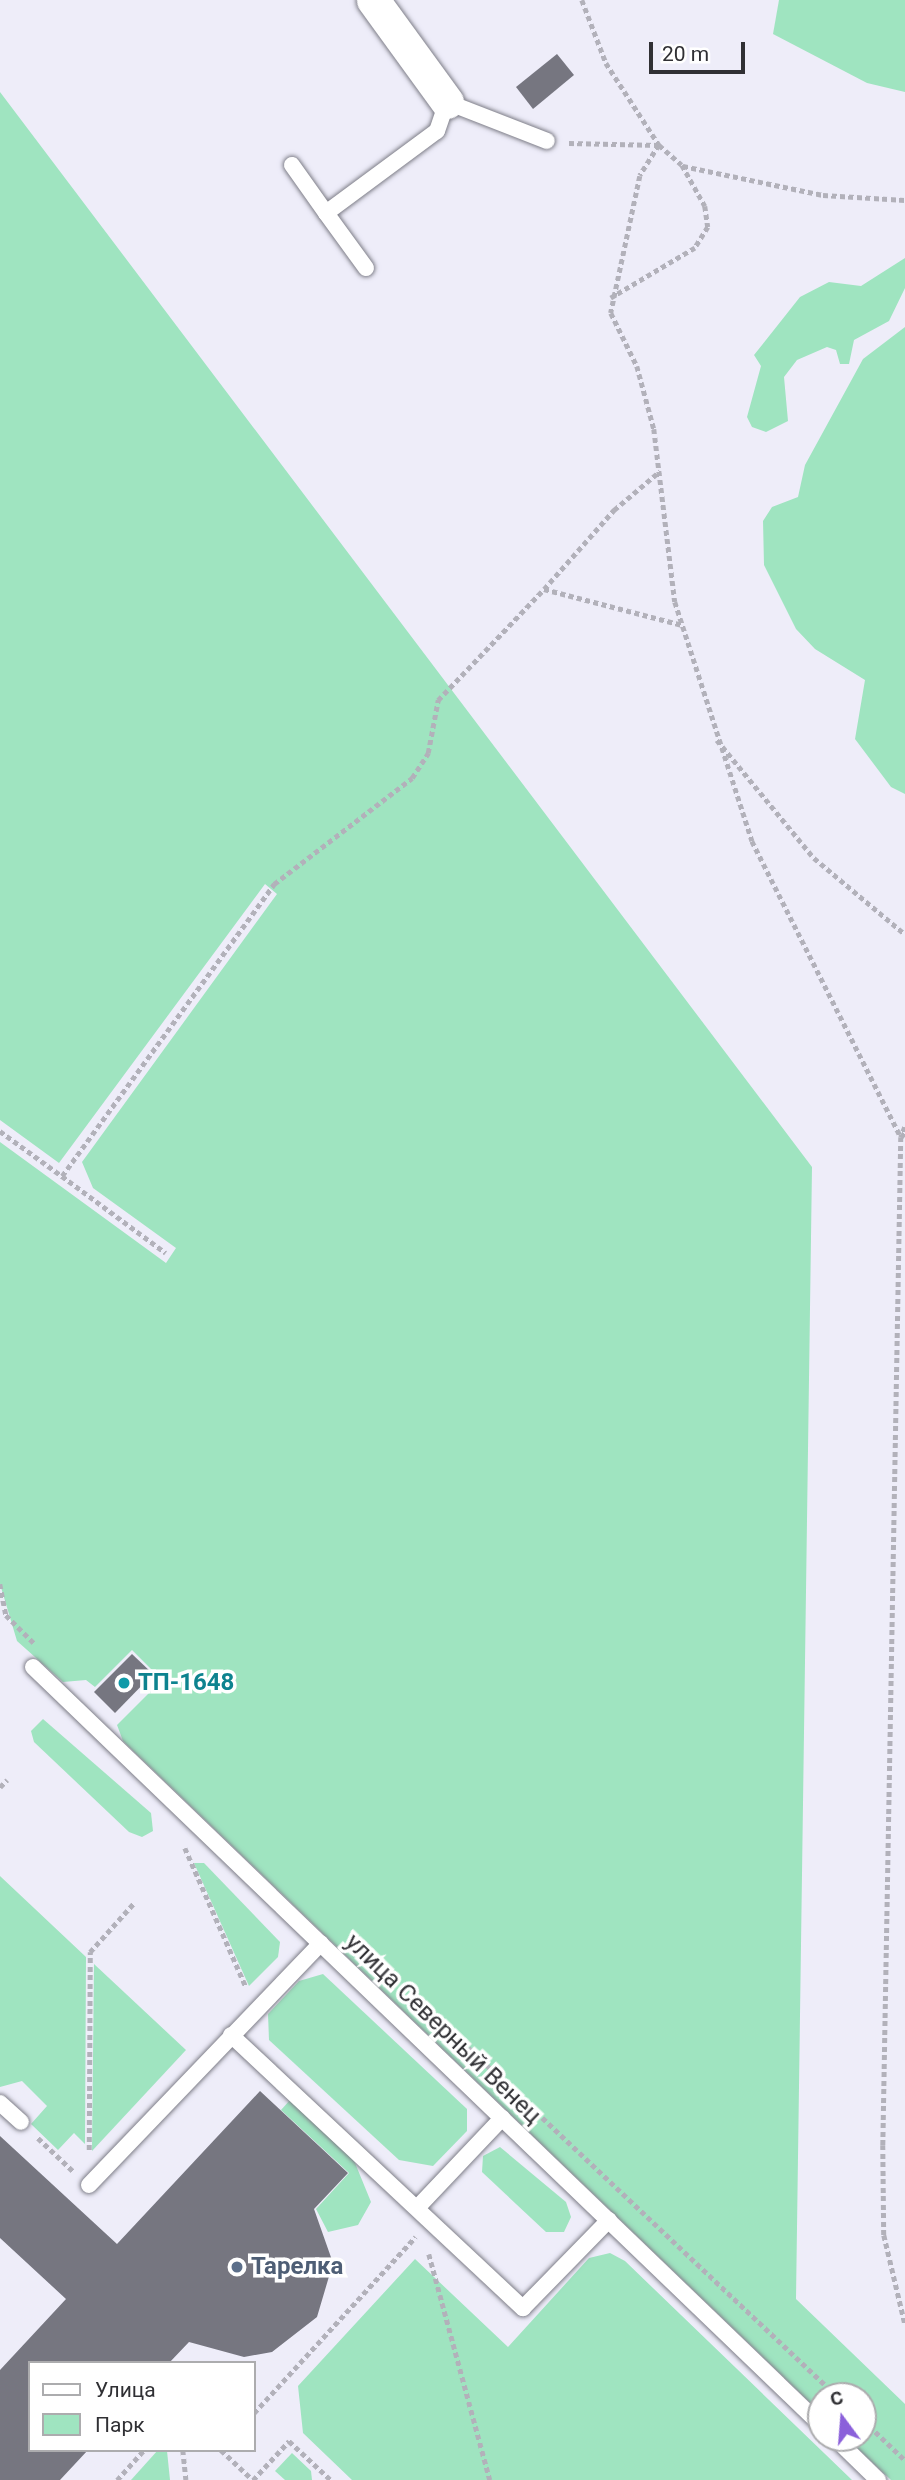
<!DOCTYPE html>
<meta charset="utf-8">
<style>
body{margin:0}
#map{position:relative;width:905px;height:2480px;overflow:hidden;background:#eeedf9;font-family:Roboto,sans-serif}
div>[style]{position:absolute}
.green>*{inset:0;background:#9fe4c0}
.building>*{inset:0;background:#767680}
.path>*{height:4.5px;margin-top:-2.25px;transform-origin:0;background:repeating-linear-gradient(90deg,#b2b1ba 0 5px,transparent 0 8.5px)}
.roads{filter:drop-shadow(0 0 2px #7e7e88) drop-shadow(0 0 2px #7e7e88)}
.lane>*{height:16px;margin:-8px;padding:0 8px;transform-origin:8px;border-radius:8px;background:#fff}
.street>*{height:33px;margin:-16.5px;padding:0 16.5px;transform-origin:16.5px;border-radius:16.5px;background:#fff}
.dots>*{width:19px;height:19px;translate:-50% -50%;box-sizing:border-box;border:4px solid #fff;border-radius:50%}
span{translate:-50% -50%;white-space:nowrap;text-align:center;line-height:1.15;-webkit-text-stroke:7px #fff;paint-order:stroke}
.culture-label{font-size:24px;color:#0d838f;font-weight:700}
.left{translate:0 -50%;text-align:left}
.street-label{font-size:24px;color:#303034}
.service-label{font-size:24px;color:#4e5e75;font-weight:700}
.legend{position:absolute;left:28px;top:2361px;width:228px;height:91px;box-sizing:border-box;background:#fff;border:2px solid #acacae;margin:0;padding:9px 12px;list-style:none;font-size:21px;color:#303034}
.legend li{display:flex;align-items:center;gap:14px;height:35px}
.legend b{width:35px;border:2px solid #acacae}
.north{position:absolute;left:807px;top:2382px;width:70px;height:70px;box-sizing:border-box;background:#fff;border:2px solid #acacae;border-radius:50%;rotate:344deg;font-size:19px;font-weight:700;line-height:28px;text-align:center;color:#303034}
.north::after{content:'';display:block;margin:auto;width:24px;height:32px;background:#8b60da;clip-path:polygon(50% 0,100% 100%,50% 72%,0 100%)}
.scale{position:absolute;left:649px;top:42px;width:96px;height:32px;box-sizing:border-box;border:4px solid #303034;border-top:0;padding-left:9px;font-size:21px;line-height:24px;white-space:nowrap;color:#303034;-webkit-text-stroke:5px #fff;paint-order:stroke}
</style>
<div id="map">
<div class="green">
<div style="clip-path:polygon(779px 0,905px 0,905px 92px,867px 83px,773px 34px)"></div>
<div style="clip-path:polygon(0 92px,812px 1167px,796px 2299px,905px 2404px,905px 2480px,891px 2480px,847px 2438px,863px 2438px,863px 2396px,821px 2396px,821px 2413px,123px 1741px,117px 1725px,162px 1680px,132px 1650px,95px 1687px,86px 1680px,63px 1682px,17px 1641px,0 1584px,0 1142px,166px 1263px,176px 1248px,93px 1188px,82px 1162px,277px 894px,265px 884px,59px 1163px,0 1120px)"></div>
<div style="clip-path:polygon(905px 258px,905px 288px,889px 321px,854px 340px,849px 364px,840px 364px,836px 350px,827px 347px,797px 360px,784px 377px,788px 421px,766px 432px,752px 427px,747px 417px,761px 366px,754px 355px,800px 297px,829px 282px,861px 286px)"></div>
<div style="clip-path:polygon(905px 327px,905px 794px,891px 787px,855px 739px,865px 680px,815px 649px,796px 629px,764px 565px,763px 521px,772px 507px,798px 497px,805px 465px,863px 359px)"></div>
<div style="clip-path:polygon(43px 1719px,151px 1813px,153px 1831px,142px 1837px,129px 1832px,34px 1742px,31px 1731px)"></div>
<div style="clip-path:polygon(194px 1863px,204px 1863px,280px 1942px,278px 1957px,249px 1986px)"></div>
<div style="clip-path:polygon(0 1876px,86px 1957px,85px 2144px,74px 2133px,58px 2150px,31px 2124px,47px 2106px,22px 2081px,0 2087px)"></div>
<div style="clip-path:polygon(94px 1964px,186px 2050px,92px 2151px)"></div>
<div style="clip-path:polygon(323px 1974px,467px 2109px,467px 2131px,433px 2166px,399px 2160px,269px 2040px,268px 2014px,299px 1981px)"></div>
<div style="clip-path:polygon(290px 2100px,353px 2158px,371px 2202px,358px 2225px,328px 2232px,316px 2209px,349px 2173px,281px 2110px)"></div>
<div style="clip-path:polygon(500px 2147px,566px 2202px,571px 2217px,564px 2232px,546px 2232px,482px 2172px,483px 2156px)"></div>
<div style="clip-path:polygon(610px 2253px,625px 2261px,852px 2480px,352px 2480px,303px 2433px,298px 2386px,415px 2259px,508px 2347px,589px 2258px)"></div>
<div style="clip-path:polygon(158px 2450px,167px 2451px,170px 2480px,131px 2480px)"></div>
<div style="clip-path:polygon(292px 2453px,311px 2471px,312px 2480px,285px 2480px,275px 2471px)"></div>
</div>
<div class="building">
<div style="clip-path:polygon(557px 54px,574px 75px,533px 109px,516px 87px)"></div>
<div style="clip-path:polygon(132px 1654px,153px 1674px,115px 1713px,94px 1692px)"></div>
<div style="clip-path:polygon(260px 2091px,348px 2173px,314px 2209px,333px 2263px,317px 2317px,272px 2352px,244px 2357px,189px 2342px,169px 2363px,30px 2363px,30px 2450px,88px 2450px,60px 2480px,0 2480px,0 2370px,66px 2299px,0 2238px,0 2136px,117px 2244px)"></div>
</div>
<div class="path">
<div style="left:582px;top:0;width:67px;rotate:69.1deg"></div>
<div style="left:606px;top:63px;width:98px;rotate:57.1deg"></div>
<div style="left:659px;top:145px;width:36px;rotate:122deg"></div>
<div style="left:640px;top:176px;width:140px;rotate:102deg"></div>
<div style="left:611px;top:313px;width:59px;rotate:63.9deg"></div>
<div style="left:637px;top:366px;width:65px;rotate:74.9deg"></div>
<div style="left:654px;top:429px;width:174px;rotate:83.1deg"></div>
<div style="left:675px;top:602px;width:251px;rotate:72.1deg"></div>
<div style="left:752px;top:841px;width:331px;rotate:63.3deg"></div>
<div style="left:901px;top:1137px;width:1008px;rotate:91.02deg"></div>
<div style="left:883px;top:2145px;width:90px;rotate:89.4deg"></div>
<div style="left:884px;top:2235px;width:91px;rotate:76.7deg"></div>
<div style="left:569px;top:143px;width:90px;rotate:1.3deg"></div>
<div style="left:659px;top:145px;width:30px;rotate:41deg"></div>
<div style="left:682px;top:165px;width:47px;rotate:60.7deg"></div>
<div style="left:705px;top:206px;width:21px;rotate:82deg"></div>
<div style="left:708px;top:227px;width:25px;rotate:122deg"></div>
<div style="left:695px;top:248px;width:98px;rotate:149.2deg"></div>
<div style="left:683px;top:166px;width:143px;rotate:11.7deg"></div>
<div style="left:823px;top:195px;width:82px;rotate:3.5deg"></div>
<div style="left:544px;top:589px;width:106px;rotate:-48.5deg"></div>
<div style="left:614px;top:510px;width:60px;rotate:-40.3deg"></div>
<div style="left:717px;top:740px;width:153px;rotate:50.6deg"></div>
<div style="left:814px;top:858px;width:119px;rotate:39.9deg"></div>
<div style="left:905px;top:1127px;width:11px;rotate:112deg"></div>
<div style="left:901px;top:1137px;width:6px;rotate:-51deg"></div>
<div style="left:0;top:1131px;width:77px;rotate:36deg"></div>
<div style="left:62px;top:1176px;width:361px;rotate:-54deg"></div>
<div style="left:274px;top:884px;width:174px;rotate:-37.5deg"></div>
<div style="left:412px;top:778px;width:30px;rotate:-57deg"></div>
<div style="left:428px;top:753px;width:54px;rotate:-79.3deg"></div>
<div style="left:438px;top:700px;width:153px;rotate:-46.3deg"></div>
<div style="left:544px;top:589px;width:143px;rotate:14.6deg"></div>
<div style="left:62px;top:1176px;width:129px;rotate:36.5deg"></div>
<div style="left:0;top:1584px;width:32px;rotate:79deg"></div>
<div style="left:6px;top:1615px;width:41px;rotate:45deg"></div>
<div style="left:0;top:1787px;width:10px;rotate:-45deg"></div>
<div style="left:185px;top:1848px;width:152px;rotate:66.3deg"></div>
<div style="left:456px;top:2036px;width:524px;rotate:43.38deg"></div>
<div style="left:38px;top:2138px;width:48px;rotate:43.3deg"></div>
<div style="left:89px;top:2150px;width:198px;rotate:-89.7deg"></div>
<div style="left:90px;top:1952px;width:66px;rotate:-48.1deg"></div>
<div style="left:429px;top:2254px;width:234px;rotate:74.9deg"></div>
<div style="left:254px;top:2413px;width:239px;rotate:-47.5deg"></div>
<div style="left:863px;top:2420px;width:58px;rotate:43.6deg"></div>
<div style="left:183px;top:2450px;width:30px;rotate:84deg"></div>
<div style="left:221px;top:2450px;width:44px;rotate:43.2deg"></div>
<div style="left:117px;top:2480px;width:40px;rotate:-48deg"></div>
<div style="left:253px;top:2480px;width:53px;rotate:-47.3deg"></div>
<div style="left:289px;top:2441px;width:57px;rotate:42.9deg"></div>
</div>
<div class="roads">
<div class="lane">
<div style="left:292px;top:165px;width:59px;rotate:54.7deg"></div>
<div style="left:366px;top:268px;width:68px;rotate:-126deg"></div>
<div style="left:326px;top:213px;width:138px;rotate:-36.5deg"></div>
<div style="left:437px;top:131px;width:31px;rotate:-71deg"></div>
<div style="left:447px;top:102px;width:107px;rotate:21.3deg"></div>
<div style="left:33px;top:1667px;width:1093px;rotate:43.89deg"></div>
<div style="left:231px;top:2035px;width:400px;rotate:43.1deg"></div>
<div style="left:523px;top:2308px;width:123px;rotate:-45.7deg"></div>
<div style="left:0;top:2103px;width:28px;rotate:42deg"></div>
<div style="left:89px;top:2185px;width:335px;rotate:-46.2deg"></div>
<div style="left:417px;top:2208px;width:124px;rotate:-46.6deg"></div>
<div style="left:835px;top:2438px;width:60px;rotate:44.3deg"></div>
</div>
<div class="street">
<div style="left:373px;top:0;width:126px;rotate:54deg"></div>
</div>
</div>
<div class="dots">
<div style="left:124px;top:1683px;background:#0f9aa8"></div>
<div style="left:237px;top:2267px;background:#5c6f8a"></div>
</div>
<div class="culture-label">
<span class="left" style="left:138px;top:1683px">ТП-1648</span>
</div>
<div class="street-label">
<span style="left:443px;top:2029px;rotate:44deg">улица Северный Венец</span>
</div>
<div class="service-label">
<span class="left" style="left:251px;top:2267px">Тарелка</span>
</div>
<ul class="legend">
<li><b style="height:9px;background:#fff"></b>Улица</li>
<li><b style="height:19px;background:#9fe4c0"></b>Парк</li>
</ul>
<div class="north">С</div>
<div class="scale">20 m</div>
</div>
